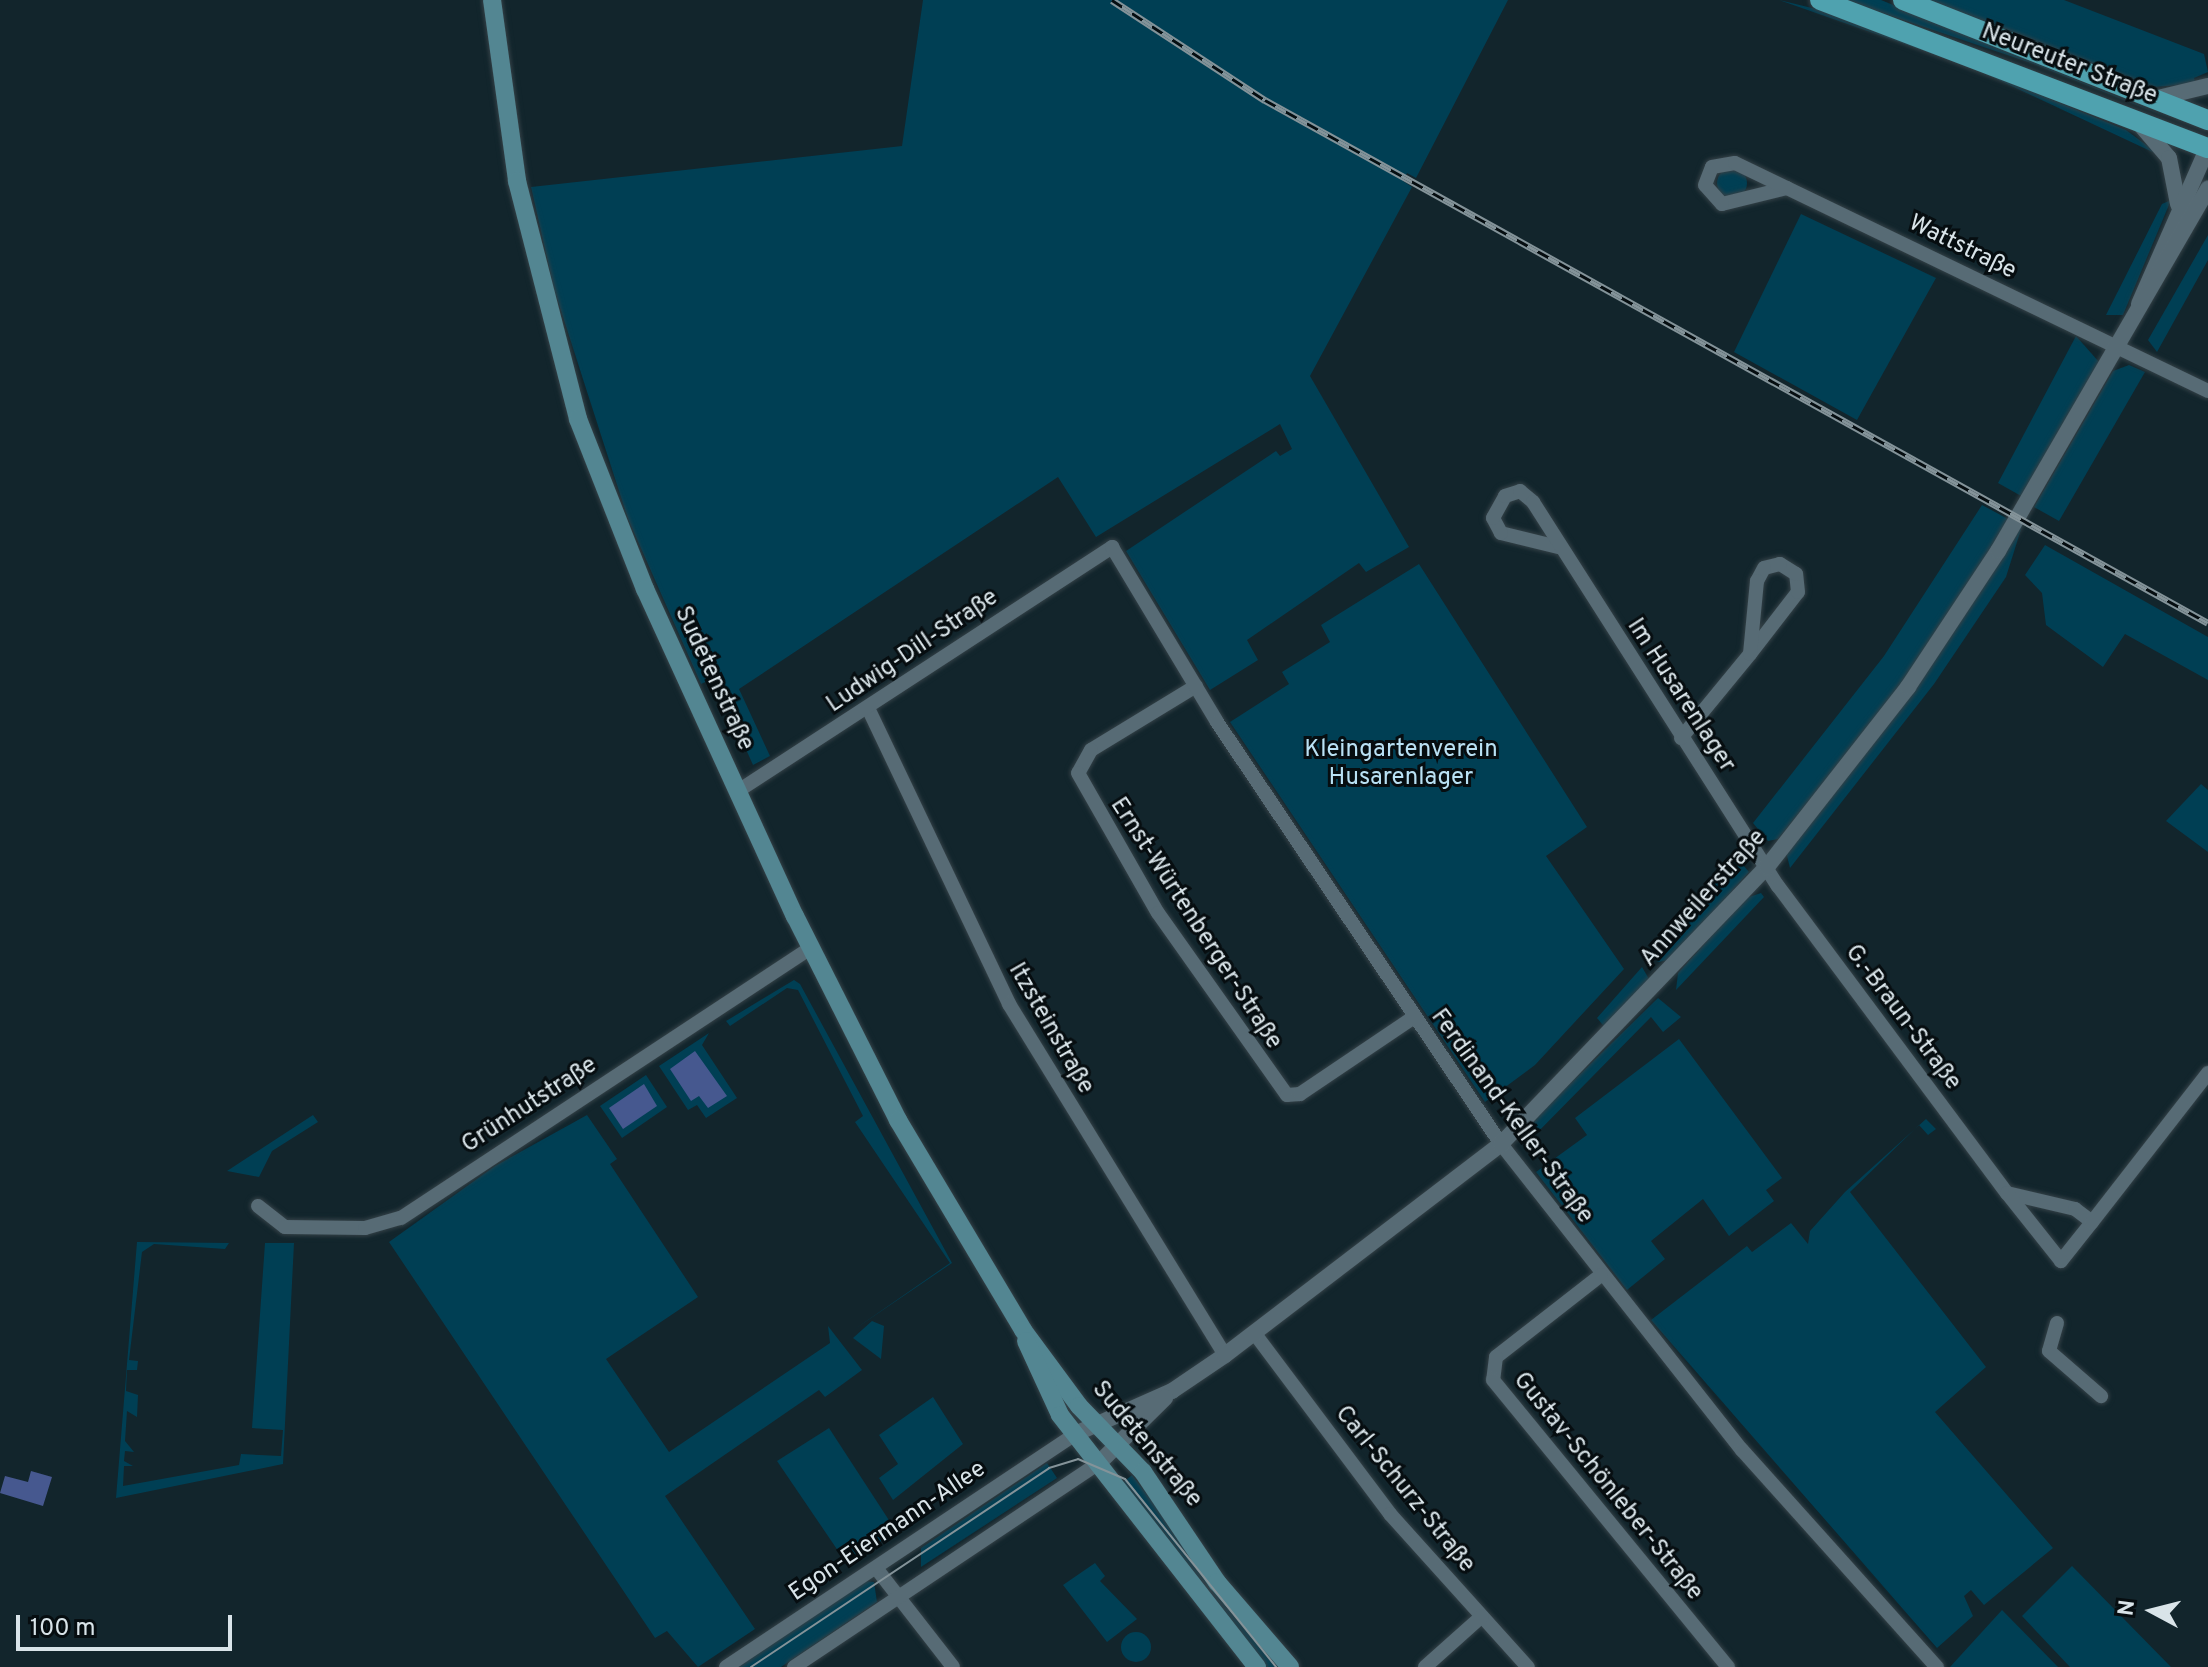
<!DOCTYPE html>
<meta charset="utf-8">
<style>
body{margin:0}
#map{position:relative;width:2208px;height:1667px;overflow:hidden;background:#12252c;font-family:Overpass,sans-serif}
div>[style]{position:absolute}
.green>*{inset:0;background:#003f54}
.round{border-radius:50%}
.water>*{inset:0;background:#46588f}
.roads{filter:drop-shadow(0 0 2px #344147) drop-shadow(0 0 2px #344147)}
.minor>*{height:14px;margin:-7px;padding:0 7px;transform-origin:7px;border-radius:7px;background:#576b75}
.tertiary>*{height:16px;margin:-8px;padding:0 8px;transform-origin:8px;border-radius:8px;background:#576b75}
.secondary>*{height:18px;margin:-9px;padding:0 9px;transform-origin:9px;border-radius:9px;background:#538692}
.primary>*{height:20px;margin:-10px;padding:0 10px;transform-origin:10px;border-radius:10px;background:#4fa2af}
.tram>*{height:2px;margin:-1px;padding:0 1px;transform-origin:1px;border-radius:1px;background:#849399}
.rail>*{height:7px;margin-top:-3.5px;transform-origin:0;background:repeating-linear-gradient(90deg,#060d10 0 12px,#849399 0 24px);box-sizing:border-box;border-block:2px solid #849399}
span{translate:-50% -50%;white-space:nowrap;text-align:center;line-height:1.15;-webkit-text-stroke:6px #060d10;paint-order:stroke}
.street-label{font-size:24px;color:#d9e4e9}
.park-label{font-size:24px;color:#b9e1f4}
.north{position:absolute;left:2112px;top:1571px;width:80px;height:80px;-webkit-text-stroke:6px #060d10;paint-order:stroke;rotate:277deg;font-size:22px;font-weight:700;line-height:32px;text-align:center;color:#d9e4e9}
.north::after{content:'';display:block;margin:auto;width:28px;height:36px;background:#d9e4e9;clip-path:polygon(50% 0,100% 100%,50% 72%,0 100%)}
.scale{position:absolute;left:16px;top:1615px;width:216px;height:36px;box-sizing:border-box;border:4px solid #d9e4e9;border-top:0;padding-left:10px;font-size:24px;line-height:28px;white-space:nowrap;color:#d9e4e9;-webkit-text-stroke:6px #060d10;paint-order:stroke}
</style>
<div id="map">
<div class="green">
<div style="clip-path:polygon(923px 0,1508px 0,1416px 178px,1407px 173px,1403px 181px,1412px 187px,1310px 376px,1409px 547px,1366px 572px,1359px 563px,1247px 640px,1258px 660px,1210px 690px,1126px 551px,1276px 451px,1280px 456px,1292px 449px,1280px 424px,1096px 537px,1058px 477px,739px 689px,770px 756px,753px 765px,714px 678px,701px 684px,628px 519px,554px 289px,531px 187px,902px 146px)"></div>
<div style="clip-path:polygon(1779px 0,1845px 16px,2126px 130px,2161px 156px,1973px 68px)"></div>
<div style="clip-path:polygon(1844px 0,1881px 0,2184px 124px,2034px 64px)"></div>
<div style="clip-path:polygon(1926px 0,2064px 0,2204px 54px,2208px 72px,2194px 78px,2196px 84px,2153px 87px)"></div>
<div class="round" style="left:1717px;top:168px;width:30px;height:30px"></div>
<div style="clip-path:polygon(2171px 200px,2123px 315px,2106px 315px,2162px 204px)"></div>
<div style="clip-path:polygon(1801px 214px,1936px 278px,1857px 420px,1734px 352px)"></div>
<div style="clip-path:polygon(2208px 235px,2208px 260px,2157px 352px,2148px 340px)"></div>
<div style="clip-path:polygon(2076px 336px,2099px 362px,2023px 497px,1998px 483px)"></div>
<div style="clip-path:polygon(2129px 365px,2145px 372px,2059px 521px,2034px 507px,2113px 371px)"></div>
<div style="clip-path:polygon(1982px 505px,2008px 519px,1969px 584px,1897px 691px,1778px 839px,1768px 841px,1753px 823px,1884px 656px)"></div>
<div style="clip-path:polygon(2023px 523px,2006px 577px,1934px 684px,1790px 868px,1786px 852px)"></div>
<div style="clip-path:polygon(2045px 545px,2208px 637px,2208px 680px,2125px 634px,2103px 667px,2046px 625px,2042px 593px,2025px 575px)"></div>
<div style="clip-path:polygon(1419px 564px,1587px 827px,1546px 856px,1624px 969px,1535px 1065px,1485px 1102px,1230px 722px,1289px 684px,1282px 672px,1330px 642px,1321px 625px)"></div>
<div style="clip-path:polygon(2201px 784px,2208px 790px,2208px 852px,2166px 821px)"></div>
<div style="clip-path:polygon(1737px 858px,1749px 872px,1670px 960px,1658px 962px,1652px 954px)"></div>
<div style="clip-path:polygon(1761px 893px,1764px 897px,1676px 990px,1678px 973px,1746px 898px)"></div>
<div style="clip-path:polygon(1642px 967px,1649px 979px,1607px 1030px,1597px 1018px)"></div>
<div style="clip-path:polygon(794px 980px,800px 984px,952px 1263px,852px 1331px,950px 1263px,855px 1122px,863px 1116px,798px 990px,787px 988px,730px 1026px,726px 1021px)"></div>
<div style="clip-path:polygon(1658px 998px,1681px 1017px,1663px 1032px,1651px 1017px,1532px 1138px,1533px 1120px)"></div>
<div style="clip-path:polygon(709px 1033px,702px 1045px,737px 1098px,706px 1118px,697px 1105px,688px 1110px,659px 1066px)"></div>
<div style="clip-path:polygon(1679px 1039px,1782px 1178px,1766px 1190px,1774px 1201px,1729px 1236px,1703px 1199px,1651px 1241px,1665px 1259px,1627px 1290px,1536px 1172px,1587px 1135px,1575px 1118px)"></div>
<div style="clip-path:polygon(646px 1075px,667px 1107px,622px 1138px,600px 1106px)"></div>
<div style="clip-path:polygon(313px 1115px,318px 1122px,272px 1151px,259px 1177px,227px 1171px)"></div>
<div style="clip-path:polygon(587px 1115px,617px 1159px,610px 1164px,698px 1297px,606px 1359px,669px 1452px,830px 1343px,828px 1326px,862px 1370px,825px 1397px,819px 1390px,665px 1496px,755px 1629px,698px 1667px,667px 1631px,655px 1638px,389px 1242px,495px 1166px)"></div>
<div style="clip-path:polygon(1926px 1119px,1936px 1129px,1928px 1135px,1919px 1125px,1850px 1192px,1986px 1367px,1935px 1412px,2053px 1548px,1984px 1605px,1971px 1590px,1964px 1596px,1973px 1616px,1937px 1648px,1651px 1320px,1747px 1246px,1752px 1252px,1791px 1223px,1808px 1244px,1810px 1231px,1845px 1192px)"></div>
<div style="clip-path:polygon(137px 1242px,229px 1243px,225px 1249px,154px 1244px,142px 1252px,129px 1360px,138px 1361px,137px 1370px,127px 1370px,126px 1391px,138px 1395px,137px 1417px,127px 1411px,125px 1441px,134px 1452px,125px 1451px,124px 1461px,133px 1466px,124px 1466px,123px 1486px,239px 1465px,241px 1454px,281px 1456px,283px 1430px,252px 1428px,265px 1243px,294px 1243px,283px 1464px,116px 1498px)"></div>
<div style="clip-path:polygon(872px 1321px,884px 1326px,881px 1359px,853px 1338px)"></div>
<div style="clip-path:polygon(933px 1397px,963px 1444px,893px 1500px,879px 1478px,898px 1464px,879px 1435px)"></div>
<div style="clip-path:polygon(829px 1428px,896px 1531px,847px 1564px,777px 1461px)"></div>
<div style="clip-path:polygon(1047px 1463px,1057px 1478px,921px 1567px,921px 1548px)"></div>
<div style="clip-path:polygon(1132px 1475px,1188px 1548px,1281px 1667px,1262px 1667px,1119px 1486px)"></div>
<div style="clip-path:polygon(1095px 1563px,1105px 1576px,1100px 1581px,1137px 1619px,1107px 1642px,1063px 1585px)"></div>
<div style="clip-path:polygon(2072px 1566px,2171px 1667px,2070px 1667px,2022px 1616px)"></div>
<div style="clip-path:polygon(865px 1581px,874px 1582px,877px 1602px,781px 1667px,735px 1667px)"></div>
<div style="clip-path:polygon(2002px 1610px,2058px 1667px,1950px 1667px)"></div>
<div class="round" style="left:1121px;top:1632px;width:30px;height:30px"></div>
</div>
<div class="water">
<div style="clip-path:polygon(695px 1051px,727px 1096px,708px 1108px,699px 1096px,691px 1101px,670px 1069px)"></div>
<div style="clip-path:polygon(644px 1084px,657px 1106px,623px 1129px,609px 1108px)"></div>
<div style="clip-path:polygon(31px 1471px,52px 1477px,43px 1506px,0 1493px,5px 1476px,28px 1482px)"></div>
</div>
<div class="roads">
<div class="minor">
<div style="left:1787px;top:188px;width:67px;rotate:166.2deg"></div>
<div style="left:1722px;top:204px;width:25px;rotate:-132deg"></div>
<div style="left:1705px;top:185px;width:19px;rotate:-69deg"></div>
<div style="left:1712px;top:167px;width:23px;rotate:-10deg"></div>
<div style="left:1735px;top:163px;width:525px;rotate:25.74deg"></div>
<div style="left:1558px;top:547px;width:59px;rotate:-166.2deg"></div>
<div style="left:1501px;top:533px;width:17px;rotate:-118deg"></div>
<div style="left:1493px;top:518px;width:25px;rotate:-61deg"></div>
<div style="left:1505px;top:496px;width:16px;rotate:-18deg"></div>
<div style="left:1520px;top:491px;width:17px;rotate:40deg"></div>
<div style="left:1533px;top:502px;width:456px;rotate:57.5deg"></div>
<div style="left:1778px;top:886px;width:383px;rotate:53.3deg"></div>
<div style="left:1196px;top:686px;width:123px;rotate:148.6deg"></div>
<div style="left:1091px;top:750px;width:26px;rotate:119deg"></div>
<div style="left:1078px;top:773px;width:161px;rotate:60.3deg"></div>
<div style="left:1158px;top:913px;width:223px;rotate:54.7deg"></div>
<div style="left:1287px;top:1095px;width:13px;rotate:-4deg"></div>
<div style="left:1300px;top:1094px;width:134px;rotate:-34deg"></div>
<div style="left:868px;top:708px;width:328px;rotate:64.5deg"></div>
<div style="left:1009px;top:1004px;width:412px;rotate:58.4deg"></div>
<div style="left:1681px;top:738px;width:109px;rotate:-50.6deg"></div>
<div style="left:1750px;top:654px;width:78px;rotate:-52.3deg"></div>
<div style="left:1798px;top:592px;width:18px;rotate:-96deg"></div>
<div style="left:1796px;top:574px;width:19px;rotate:-148deg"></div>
<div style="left:1780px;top:564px;width:16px;rotate:166deg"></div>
<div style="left:1764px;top:568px;width:15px;rotate:118deg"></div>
<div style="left:1757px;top:581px;width:73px;rotate:95.5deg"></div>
<div style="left:738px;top:791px;width:447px;rotate:-33.1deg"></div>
<div style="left:1112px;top:547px;width:204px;rotate:59deg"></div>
<div style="left:1217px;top:722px;width:509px;rotate:56.06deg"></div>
<div style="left:1501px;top:1144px;width:390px;rotate:51.8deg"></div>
<div style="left:1742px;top:1450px;width:292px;rotate:48.1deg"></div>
<div style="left:2007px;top:1193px;width:70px;rotate:13.2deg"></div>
<div style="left:2075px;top:1209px;width:21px;rotate:37deg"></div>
<div style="left:2092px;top:1222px;width:50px;rotate:128.5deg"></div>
<div style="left:2061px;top:1261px;width:87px;rotate:-128.5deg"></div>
<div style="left:258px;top:1206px;width:34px;rotate:38deg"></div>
<div style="left:285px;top:1227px;width:80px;rotate:0.7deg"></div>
<div style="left:365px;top:1228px;width:37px;rotate:-16deg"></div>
<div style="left:401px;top:1218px;width:491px;rotate:-33.4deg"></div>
<div style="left:2092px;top:1222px;width:189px;rotate:-52.1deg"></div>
<div style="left:1601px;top:1275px;width:133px;rotate:142deg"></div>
<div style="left:1496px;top:1357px;width:23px;rotate:97deg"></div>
<div style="left:1493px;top:1380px;width:371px;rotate:50.7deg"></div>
<div style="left:2057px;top:1323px;width:29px;rotate:106deg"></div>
<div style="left:2049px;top:1351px;width:69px;rotate:40.9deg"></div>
<div style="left:1255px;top:1334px;width:225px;rotate:53.1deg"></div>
<div style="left:1390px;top:1514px;width:206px;rotate:48deg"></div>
<div style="left:876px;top:1568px;width:125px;rotate:52.1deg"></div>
<div style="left:726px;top:1667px;width:420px;rotate:-33.7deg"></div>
<div style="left:794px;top:1667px;width:367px;rotate:-33.8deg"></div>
<div style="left:1425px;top:1667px;width:76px;rotate:-41.8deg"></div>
</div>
<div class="tertiary">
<div style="left:2158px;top:98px;width:51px;rotate:-13.5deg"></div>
<div style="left:2139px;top:123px;width:46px;rotate:49.4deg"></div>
<div style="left:2169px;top:158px;width:47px;rotate:78.9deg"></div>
<div style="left:2139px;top:304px;width:171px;rotate:-66.3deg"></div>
<div style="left:1075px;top:1434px;width:106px;rotate:-23.9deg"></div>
<div style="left:1172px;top:1391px;width:64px;rotate:-34.2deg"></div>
<div style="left:1225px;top:1355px;width:347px;rotate:-37.4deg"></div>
<div style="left:1501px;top:1144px;width:384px;rotate:-46.2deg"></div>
<div style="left:1767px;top:867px;width:229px;rotate:-51.9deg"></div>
<div style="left:1908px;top:687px;width:163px;rotate:-56.5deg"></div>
<div style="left:1998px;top:551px;width:419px;rotate:-59.9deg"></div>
<div style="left:1099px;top:1463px;width:93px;rotate:-44.6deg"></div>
</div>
<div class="secondary">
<div style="left:492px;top:0;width:183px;rotate:82.1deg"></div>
<div style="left:517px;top:181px;width:246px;rotate:75.6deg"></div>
<div style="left:578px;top:419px;width:183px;rotate:68.5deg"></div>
<div style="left:645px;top:589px;width:360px;rotate:65.4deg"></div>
<div style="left:795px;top:916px;width:229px;rotate:63.2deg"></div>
<div style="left:898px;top:1120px;width:244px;rotate:59.2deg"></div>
<div style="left:1023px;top:1330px;width:94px;rotate:53.6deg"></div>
<div style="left:1079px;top:1406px;width:92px;rotate:45.9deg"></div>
<div style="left:1143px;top:1472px;width:133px;rotate:56.1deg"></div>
<div style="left:1217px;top:1582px;width:112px;rotate:49.3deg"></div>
<div style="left:1026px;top:1341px;width:81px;rotate:65.3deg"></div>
<div style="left:1060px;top:1415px;width:320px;rotate:52deg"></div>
</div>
<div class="primary">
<div style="left:1820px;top:0;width:415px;rotate:20.9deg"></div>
<div style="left:1903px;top:0;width:328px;rotate:21.5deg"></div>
</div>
</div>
<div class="tram">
<div style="left:751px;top:1667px;width:358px;rotate:-33.7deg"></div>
<div style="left:1049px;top:1468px;width:30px;rotate:-17deg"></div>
<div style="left:1078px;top:1459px;width:51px;rotate:23.1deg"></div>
<div style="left:1125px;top:1479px;width:241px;rotate:51.2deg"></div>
</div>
<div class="rail">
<div style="left:1112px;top:0;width:183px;rotate:33.2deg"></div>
<div style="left:1265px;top:100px;width:1078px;rotate:29.01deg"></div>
</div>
<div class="street-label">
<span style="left:2069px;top:65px;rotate:21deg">Neureuter Straße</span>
<span style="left:1962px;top:248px;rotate:26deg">Wattstraße</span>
<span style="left:913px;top:652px;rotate:-34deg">Ludwig-Dill-Straße</span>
<span style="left:713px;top:679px;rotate:65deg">Sudetenstraße</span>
<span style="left:1680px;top:696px;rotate:57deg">Im Husarenlager</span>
<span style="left:1704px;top:899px;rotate:-48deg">Annweilerstraße</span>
<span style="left:1195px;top:924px;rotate:57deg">Ernst-Würtenberger-Straße</span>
<span style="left:1902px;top:1018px;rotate:53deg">G.-Braun-Straße</span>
<span style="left:1050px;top:1029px;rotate:60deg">Itzsteinstraße</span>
<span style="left:530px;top:1106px;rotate:-33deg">Grünhutstraße</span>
<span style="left:1511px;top:1117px;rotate:54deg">Ferdinand-Keller-Straße</span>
<span style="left:1146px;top:1445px;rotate:50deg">Sudetenstraße</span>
<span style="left:1607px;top:1487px;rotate:51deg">Gustav-Schönleber-Straße</span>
<span style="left:1404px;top:1490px;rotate:51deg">Carl-Schurz-Straße</span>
<span style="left:888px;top:1532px;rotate:-34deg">Egon-Eiermann-Allee</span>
</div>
<div class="park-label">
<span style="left:1401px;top:765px">Kleingartenverein<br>Husarenlager</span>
</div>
<div class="north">N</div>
<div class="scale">100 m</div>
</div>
